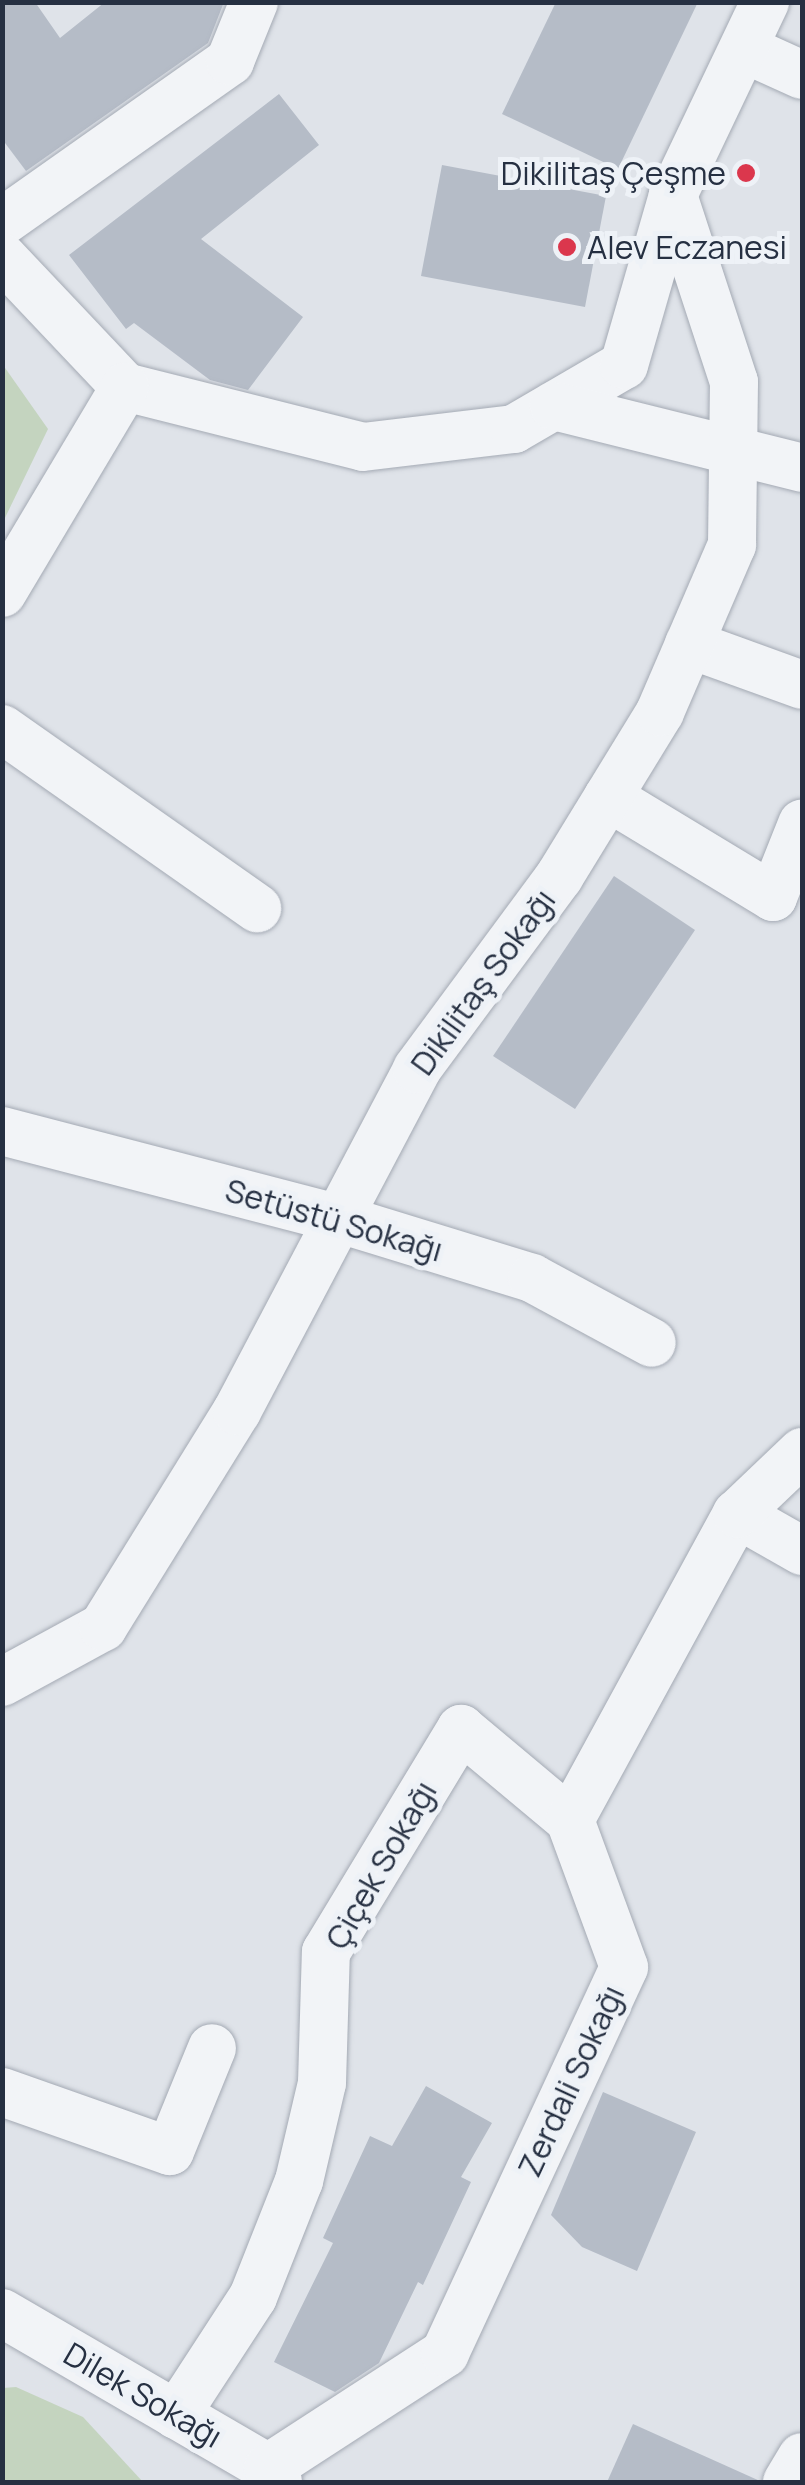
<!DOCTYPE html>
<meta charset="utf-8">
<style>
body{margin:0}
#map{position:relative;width:805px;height:2485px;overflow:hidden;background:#dfe3e9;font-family:Manrope,sans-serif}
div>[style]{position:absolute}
.green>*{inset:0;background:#c4d4bf}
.building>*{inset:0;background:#b5bcc7}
.roads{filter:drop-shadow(0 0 2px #a4aab4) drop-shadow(0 0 2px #a4aab4)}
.minor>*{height:48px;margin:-24px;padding:0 24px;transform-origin:24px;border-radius:24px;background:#f2f4f7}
.dots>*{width:28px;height:28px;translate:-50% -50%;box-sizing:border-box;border:5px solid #eef2f7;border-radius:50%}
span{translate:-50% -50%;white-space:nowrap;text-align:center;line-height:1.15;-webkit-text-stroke:10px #eef2f7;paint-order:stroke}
.poi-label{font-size:32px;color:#263042}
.right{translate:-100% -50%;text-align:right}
.left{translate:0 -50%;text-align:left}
.street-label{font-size:32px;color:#263042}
.frame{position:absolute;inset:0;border:5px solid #263042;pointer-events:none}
</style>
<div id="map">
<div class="green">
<div style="clip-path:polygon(3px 365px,48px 429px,3px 522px)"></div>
<div style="clip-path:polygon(16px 2387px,83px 2417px,143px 2482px,3px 2482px,3px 2388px)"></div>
</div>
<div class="building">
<div style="clip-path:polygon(2px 2px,35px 2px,60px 38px,105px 2px,224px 2px,208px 43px,26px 171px,2px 139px)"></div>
<div style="clip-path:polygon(556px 2px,698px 2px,618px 169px,502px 114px)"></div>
<div style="clip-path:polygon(279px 94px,319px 145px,201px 239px,303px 317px,248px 390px,210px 380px,134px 323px,126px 329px,69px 255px)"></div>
<div style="clip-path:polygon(442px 165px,606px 196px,585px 307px,421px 276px)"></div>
<div style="clip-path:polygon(614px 876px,695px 930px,575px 1109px,493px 1056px)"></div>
<div style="clip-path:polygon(426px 2086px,492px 2123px,461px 2177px,471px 2182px,423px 2285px,418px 2282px,379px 2363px,335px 2392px,274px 2362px,333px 2243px,323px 2238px,370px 2136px,392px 2146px)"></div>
<div style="clip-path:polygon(603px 2092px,696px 2132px,637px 2271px,582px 2247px,551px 2215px)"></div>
<div style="clip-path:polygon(633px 2424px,760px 2481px,760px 2482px,607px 2482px)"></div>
</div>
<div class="roads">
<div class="minor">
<div style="left:747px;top:50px;width:60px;rotate:24.4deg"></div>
<div style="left:2px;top:222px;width:279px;rotate:-35.2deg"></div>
<div style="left:230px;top:61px;width:64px;rotate:-67.9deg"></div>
<div style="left:2px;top:257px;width:179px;rotate:46.6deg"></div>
<div style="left:125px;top:387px;width:245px;rotate:14.1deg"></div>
<div style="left:363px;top:447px;width:152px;rotate:-6.8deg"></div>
<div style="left:514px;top:429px;width:127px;rotate:-30.2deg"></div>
<div style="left:624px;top:365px;width:177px;rotate:-73.9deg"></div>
<div style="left:673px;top:195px;width:214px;rotate:-64.5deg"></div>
<div style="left:554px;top:406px;width:256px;rotate:14deg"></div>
<div style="left:2px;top:593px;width:240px;rotate:-59.2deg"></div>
<div style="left:689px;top:644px;width:120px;rotate:19.9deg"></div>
<div style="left:2px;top:729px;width:312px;rotate:35.1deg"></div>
<div style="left:608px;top:797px;width:193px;rotate:31.2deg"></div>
<div style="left:773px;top:897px;width:79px;rotate:-68.3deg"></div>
<div style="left:2px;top:1131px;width:346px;rotate:14.6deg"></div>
<div style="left:337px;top:1218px;width:204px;rotate:17.1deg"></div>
<div style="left:532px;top:1278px;width:136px;rotate:28.4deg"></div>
<div style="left:737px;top:1514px;width:75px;rotate:29.6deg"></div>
<div style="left:2px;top:1682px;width:115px;rotate:-28.6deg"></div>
<div style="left:103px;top:1627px;width:254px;rotate:-58.2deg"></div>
<div style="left:237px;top:1411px;width:386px;rotate:-62.2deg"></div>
<div style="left:417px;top:1069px;width:239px;rotate:-53.5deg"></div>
<div style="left:559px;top:877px;width:193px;rotate:-58.5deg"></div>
<div style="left:660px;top:712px;width:182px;rotate:-66.7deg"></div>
<div style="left:732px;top:545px;width:163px;rotate:-89.3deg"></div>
<div style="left:734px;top:382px;width:197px;rotate:-108.1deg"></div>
<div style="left:2px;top:2092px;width:178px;rotate:19.4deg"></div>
<div style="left:170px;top:2151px;width:111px;rotate:-67.8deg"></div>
<div style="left:2px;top:2313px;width:308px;rotate:30.2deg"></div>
<div style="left:268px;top:2468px;width:17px;rotate:54deg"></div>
<div style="left:176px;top:2415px;width:141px;rotate:-56.9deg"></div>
<div style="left:253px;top:2297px;width:125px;rotate:-68.4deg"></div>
<div style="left:299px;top:2181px;width:101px;rotate:-76.8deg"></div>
<div style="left:322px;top:2083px;width:131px;rotate:-88.3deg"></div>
<div style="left:326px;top:1952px;width:261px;rotate:-58.8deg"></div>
<div style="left:461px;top:1729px;width:142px;rotate:39.9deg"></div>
<div style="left:268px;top:2468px;width:211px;rotate:-33deg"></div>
<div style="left:445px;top:2353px;width:425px;rotate:-65.1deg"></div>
<div style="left:624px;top:1967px;width:157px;rotate:-110.2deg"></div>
<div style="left:570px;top:1820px;width:349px;rotate:-61.4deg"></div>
<div style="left:737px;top:1514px;width:90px;rotate:-43.6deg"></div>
<div style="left:787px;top:2482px;width:29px;rotate:-59deg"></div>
</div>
</div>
<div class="dots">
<div style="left:746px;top:173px;background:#db374d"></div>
<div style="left:567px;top:247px;background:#db374d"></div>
</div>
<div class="poi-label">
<span class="right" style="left:726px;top:173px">Dikilitaş Çeşme</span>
<span class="left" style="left:587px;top:247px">Alev Eczanesi</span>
</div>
<div class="street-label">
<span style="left:483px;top:982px;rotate:-54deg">Dikilitaş Sokağı</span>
<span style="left:334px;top:1220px;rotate:16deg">Setüstü Sokağı</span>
<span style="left:381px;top:1865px;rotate:-60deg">Çiçek Sokağı</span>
<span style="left:571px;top:2081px;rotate:-65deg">Zerdali Sokağı</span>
<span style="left:143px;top:2395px;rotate:30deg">Dilek Sokağı</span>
</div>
<div class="frame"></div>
</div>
